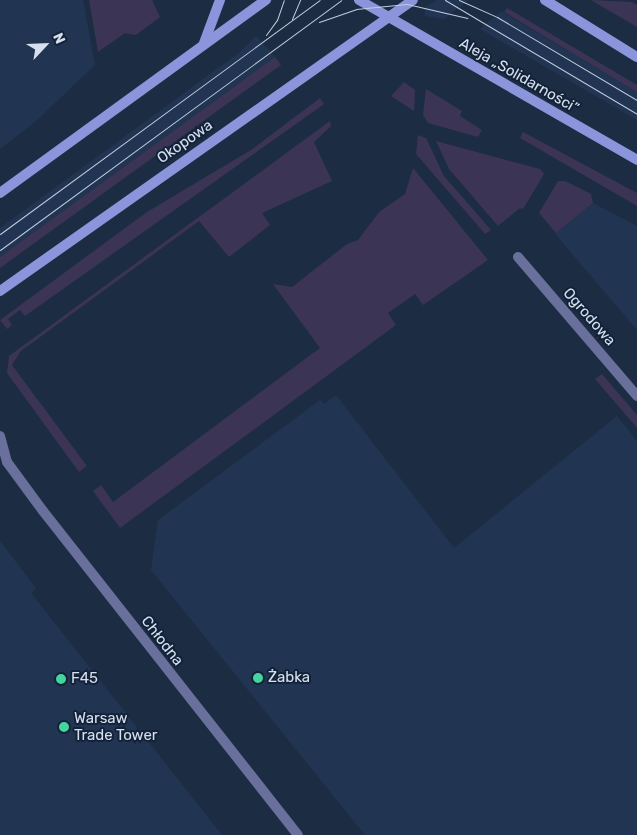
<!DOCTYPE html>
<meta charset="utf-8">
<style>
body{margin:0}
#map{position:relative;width:637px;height:835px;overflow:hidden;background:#1c2c43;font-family:Rubik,sans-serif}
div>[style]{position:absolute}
.built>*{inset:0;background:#213552}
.green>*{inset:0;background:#3c3455}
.minor>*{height:10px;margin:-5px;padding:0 5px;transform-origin:5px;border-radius:5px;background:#68709b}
.secondary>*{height:10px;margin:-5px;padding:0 5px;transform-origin:5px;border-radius:5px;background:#8a95db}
.tram>*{height:1px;margin:-0.5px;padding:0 0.5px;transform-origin:0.5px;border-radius:0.5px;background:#c2cddd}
.dots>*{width:14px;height:14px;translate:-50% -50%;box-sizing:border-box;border:2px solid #132239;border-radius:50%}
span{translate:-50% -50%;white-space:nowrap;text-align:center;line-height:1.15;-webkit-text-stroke:4px #132239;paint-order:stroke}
.street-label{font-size:15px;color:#d5e0ef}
.poi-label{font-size:15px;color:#d5e0ef}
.left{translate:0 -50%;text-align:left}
.north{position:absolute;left:20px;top:20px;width:50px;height:50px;-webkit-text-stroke:4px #132239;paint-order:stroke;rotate:65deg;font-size:14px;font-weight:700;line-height:20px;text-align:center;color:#d5e0ef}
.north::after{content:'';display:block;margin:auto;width:18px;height:22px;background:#d5e0ef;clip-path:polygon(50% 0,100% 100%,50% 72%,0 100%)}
</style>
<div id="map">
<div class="built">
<div style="clip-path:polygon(0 0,83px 0,95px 65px,35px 122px,0 149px)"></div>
<div style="clip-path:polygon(437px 0,469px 0,444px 19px,425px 16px,424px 8px)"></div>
<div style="clip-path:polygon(501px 11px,637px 92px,637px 120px,480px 29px)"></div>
<div style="clip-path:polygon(256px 36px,275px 57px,0 257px,0 228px,240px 52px)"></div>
<div style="clip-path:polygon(593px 203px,637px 226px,637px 330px,555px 234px)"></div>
<div style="clip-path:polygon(336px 395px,454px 548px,617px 416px,637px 441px,637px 835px,365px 835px,151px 570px,158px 520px,320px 400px,324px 404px)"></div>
<div style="clip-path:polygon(0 541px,36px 588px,31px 593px,222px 835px,0 835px)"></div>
</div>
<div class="green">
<div style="clip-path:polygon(89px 0,152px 0,160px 17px,136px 35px,125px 33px,98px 52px)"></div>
<div style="clip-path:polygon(591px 0,632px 2px,637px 5px,637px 27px)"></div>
<div style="clip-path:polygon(507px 8px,637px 85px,637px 92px,504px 12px)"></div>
<div style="clip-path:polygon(275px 57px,281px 65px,0 268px,0 257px)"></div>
<div style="clip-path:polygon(404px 82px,415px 90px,414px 111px,391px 96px)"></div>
<div style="clip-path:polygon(426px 89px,462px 111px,460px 116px,482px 130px,478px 137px,428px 123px,423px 115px)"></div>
<div style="clip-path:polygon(320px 98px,324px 104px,25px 316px,20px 310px,8px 319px,12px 325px,7px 329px,0 320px,147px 212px,251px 150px)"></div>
<div style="clip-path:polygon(330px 121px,331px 126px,314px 142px,332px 181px,262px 213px,270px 225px,229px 257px,199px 221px,21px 351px,12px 365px,87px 466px,79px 472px,7px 373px,9px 356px)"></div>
<div style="clip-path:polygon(523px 132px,637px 193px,637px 206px,520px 138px)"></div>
<div style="clip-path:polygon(418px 135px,426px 138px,444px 176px,491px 230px,485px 234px,416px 154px)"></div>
<div style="clip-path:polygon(436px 141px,540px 169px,544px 174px,523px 209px,520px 208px,498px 226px,449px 169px)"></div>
<div style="clip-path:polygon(413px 168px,488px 260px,423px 305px,415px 294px,388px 313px,396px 325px,120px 528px,93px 491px,101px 485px,113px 502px,320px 348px,273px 284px,292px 287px,347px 244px,358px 240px,379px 212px,405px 194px)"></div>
<div style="clip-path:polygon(558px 181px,565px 181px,591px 194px,593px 203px,556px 233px,539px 213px)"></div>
<div style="clip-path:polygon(602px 374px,637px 415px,637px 428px,595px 379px)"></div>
</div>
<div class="minor">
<div style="left:518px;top:257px;width:183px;rotate:49.4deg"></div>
<div style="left:0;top:436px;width:27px;rotate:75deg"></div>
<div style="left:7px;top:462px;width:61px;rotate:53.7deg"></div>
<div style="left:43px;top:511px;width:412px;rotate:51.8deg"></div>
</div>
<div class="secondary">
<div style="left:359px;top:0;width:321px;rotate:29.9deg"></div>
<div style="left:545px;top:0;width:108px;rotate:31.8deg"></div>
<div style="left:204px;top:43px;width:46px;rotate:-69.6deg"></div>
<div style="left:0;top:193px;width:329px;rotate:-36deg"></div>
<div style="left:0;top:291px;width:505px;rotate:-35.17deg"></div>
</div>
<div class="tram">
<div style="left:445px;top:0;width:223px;rotate:30.7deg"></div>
<div style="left:459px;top:0;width:42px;rotate:24.1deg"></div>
<div style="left:497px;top:17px;width:163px;rotate:30.7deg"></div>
<div style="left:292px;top:19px;width:21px;rotate:-67deg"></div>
<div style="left:319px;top:22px;width:39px;rotate:-19deg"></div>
<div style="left:356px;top:9px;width:51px;rotate:-5.6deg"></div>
<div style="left:407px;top:4px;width:62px;rotate:13.1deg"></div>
<div style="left:266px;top:35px;width:19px;rotate:-54deg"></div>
<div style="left:277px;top:20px;width:21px;rotate:-71deg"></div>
<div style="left:0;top:234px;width:396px;rotate:-36.2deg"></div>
<div style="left:0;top:250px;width:423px;rotate:-36.2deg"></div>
</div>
<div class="dots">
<div style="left:258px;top:678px;background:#44d49f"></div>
<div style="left:61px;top:679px;background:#44d49f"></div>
<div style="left:64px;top:727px;background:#44d49f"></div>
</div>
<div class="street-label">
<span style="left:519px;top:76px;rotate:30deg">Aleja „Solidarności”</span>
<span style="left:185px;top:142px;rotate:-35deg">Okopowa</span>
<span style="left:589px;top:317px;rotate:49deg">Ogrodowa</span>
<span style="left:162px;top:641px;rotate:52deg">Chłodna</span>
</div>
<div class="poi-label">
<span class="left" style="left:268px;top:678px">Żabka</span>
<span class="left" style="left:71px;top:679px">F45</span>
<span class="left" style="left:74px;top:727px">Warsaw<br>Trade Tower</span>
</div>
<div class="north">N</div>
</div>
